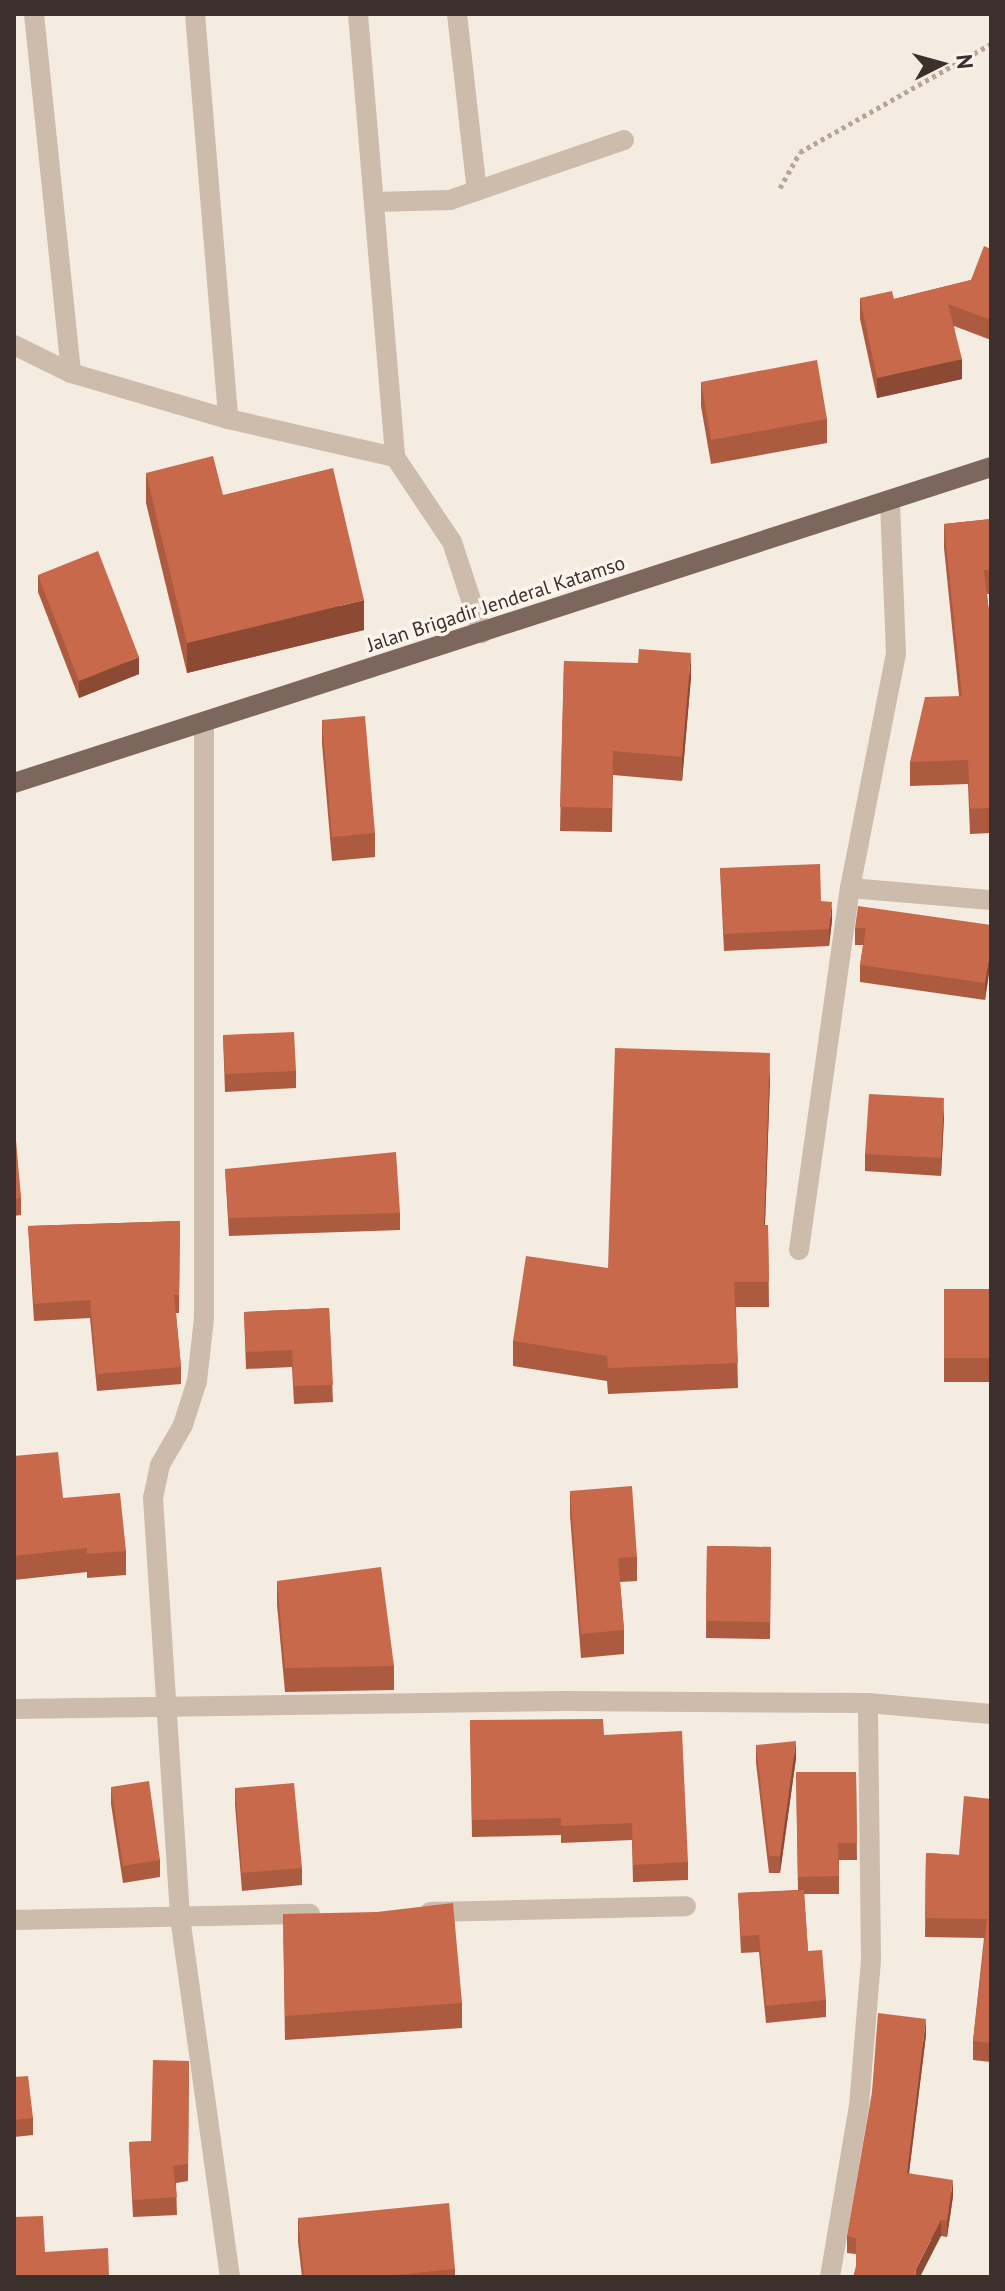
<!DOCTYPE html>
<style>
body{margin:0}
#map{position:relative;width:1005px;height:2291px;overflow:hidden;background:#f4ebe1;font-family:"PT Sans",sans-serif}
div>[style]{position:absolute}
.path>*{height:5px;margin-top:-2.5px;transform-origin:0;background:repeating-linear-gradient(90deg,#b9a596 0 4px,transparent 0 8px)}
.minor>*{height:20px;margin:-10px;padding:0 10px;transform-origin:10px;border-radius:10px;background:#cdbbac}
.major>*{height:20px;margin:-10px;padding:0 10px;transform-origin:10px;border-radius:10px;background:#7d675c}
.wall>*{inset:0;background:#ac5a40}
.shaded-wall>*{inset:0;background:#8c4a34}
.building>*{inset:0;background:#c8694b}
span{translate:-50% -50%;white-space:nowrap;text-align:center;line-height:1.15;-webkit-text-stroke:7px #fbf5ee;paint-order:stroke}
.street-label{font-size:20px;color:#3b302b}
.frame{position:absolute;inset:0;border:16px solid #3b302b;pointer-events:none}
.north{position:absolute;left:901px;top:24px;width:80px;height:80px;-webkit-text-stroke:6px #fbf5ee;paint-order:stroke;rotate:84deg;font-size:22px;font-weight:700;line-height:32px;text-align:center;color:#3b302b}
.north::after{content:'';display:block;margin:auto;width:28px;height:36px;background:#3b302b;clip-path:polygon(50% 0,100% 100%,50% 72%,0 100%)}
</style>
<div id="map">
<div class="path">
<div style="left:780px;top:188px;width:41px;rotate:-60.9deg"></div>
<div style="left:800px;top:152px;width:219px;rotate:-29.5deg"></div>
</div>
<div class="minor">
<div style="left:34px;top:14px;width:361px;rotate:84.1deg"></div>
<div style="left:195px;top:14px;width:406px;rotate:85.3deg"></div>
<div style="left:358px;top:14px;width:445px;rotate:85.2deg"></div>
<div style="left:457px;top:14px;width:178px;rotate:83.6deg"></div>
<div style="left:374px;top:202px;width:76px;rotate:-1.5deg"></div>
<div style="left:450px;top:200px;width:184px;rotate:-19deg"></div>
<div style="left:14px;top:345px;width:64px;rotate:26.2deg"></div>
<div style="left:71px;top:373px;width:164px;rotate:16.3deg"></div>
<div style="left:228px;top:419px;width:171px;rotate:12.8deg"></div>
<div style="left:395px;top:457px;width:102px;rotate:56.2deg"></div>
<div style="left:452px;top:542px;width:96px;rotate:71.8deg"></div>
<div style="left:204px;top:723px;width:595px;rotate:90deg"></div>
<div style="left:204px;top:1318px;width:63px;rotate:96.3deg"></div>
<div style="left:197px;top:1381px;width:46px;rotate:107.7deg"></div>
<div style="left:183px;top:1425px;width:46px;rotate:119.9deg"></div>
<div style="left:160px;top:1465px;width:34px;rotate:102deg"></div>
<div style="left:153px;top:1498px;width:420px;rotate:86.3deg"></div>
<div style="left:180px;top:1917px;width:363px;rotate:82.1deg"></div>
<div style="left:850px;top:888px;width:142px;rotate:4.9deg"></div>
<div style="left:799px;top:1250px;width:366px;rotate:-82deg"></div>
<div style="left:850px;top:888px;width:239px;rotate:-78.9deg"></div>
<div style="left:896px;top:653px;width:152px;rotate:-92.3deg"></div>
<div style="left:14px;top:1709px;width:550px;rotate:-0.83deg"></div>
<div style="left:564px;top:1701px;width:304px;rotate:0.4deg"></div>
<div style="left:868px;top:1703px;width:123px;rotate:5.1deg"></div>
<div style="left:430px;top:1912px;width:256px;rotate:-1.3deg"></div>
<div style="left:14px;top:1920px;width:296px;rotate:-1.2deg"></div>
<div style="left:830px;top:2277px;width:173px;rotate:-80.4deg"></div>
<div style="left:859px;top:2106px;width:147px;rotate:-85.3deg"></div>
<div style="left:871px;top:1959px;width:256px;rotate:-90.7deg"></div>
</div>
<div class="major">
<div style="left:14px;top:783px;width:1027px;rotate:-17.92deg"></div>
</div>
<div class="wall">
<div style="clip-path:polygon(991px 249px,991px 340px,954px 326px,962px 379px,877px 398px,860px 319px,860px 298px,894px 299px,971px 280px)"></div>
<div style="clip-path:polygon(701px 382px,827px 419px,827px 443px,711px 464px,701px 406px)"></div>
<div style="clip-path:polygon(146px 473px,223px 495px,364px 630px,187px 673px,146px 503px)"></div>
<div style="clip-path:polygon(991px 519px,991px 594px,987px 594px,991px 630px,991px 833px,970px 834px,968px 784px,910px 786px,910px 762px,959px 696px,944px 548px,944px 524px)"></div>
<div style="clip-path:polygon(38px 575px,139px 674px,79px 698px,38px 592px)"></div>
<div style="clip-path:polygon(564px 661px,691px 677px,682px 781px,613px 775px,612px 832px,560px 831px)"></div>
<div style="clip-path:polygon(322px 720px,375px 833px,375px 857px,332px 861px,322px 744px)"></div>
<div style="clip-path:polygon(720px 868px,821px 901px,832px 920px,829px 946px,724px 951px)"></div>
<div style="clip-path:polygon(991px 925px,985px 1000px,860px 982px,860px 965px,863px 945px,855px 945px,855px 928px)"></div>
<div style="clip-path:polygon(223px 1035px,296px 1071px,296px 1088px,225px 1092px)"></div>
<div style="clip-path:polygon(770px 1078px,765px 1225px,768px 1225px,769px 1307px,736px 1307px,738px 1388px,608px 1394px,607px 1381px,513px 1366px,513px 1341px,608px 1268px)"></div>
<div style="clip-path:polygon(944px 1116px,941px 1176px,865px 1171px,865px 1154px)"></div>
<div style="clip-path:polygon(14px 1141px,21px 1198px,21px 1215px,14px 1216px)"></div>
<div style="clip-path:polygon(225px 1169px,400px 1213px,400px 1230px,229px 1236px)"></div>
<div style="clip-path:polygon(180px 1221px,179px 1313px,176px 1313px,181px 1367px,181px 1384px,97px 1391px,90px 1318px,34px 1321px,28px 1226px)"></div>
<div style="clip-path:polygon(944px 1289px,991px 1289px,991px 1382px,944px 1382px)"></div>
<div style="clip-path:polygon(329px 1308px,333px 1402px,294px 1404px,292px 1367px,246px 1369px,244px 1312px)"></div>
<div style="clip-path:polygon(14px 1456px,126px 1551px,126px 1575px,87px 1578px,87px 1572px,14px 1580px)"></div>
<div style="clip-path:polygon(570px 1491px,637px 1557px,637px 1581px,620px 1582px,624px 1630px,624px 1654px,581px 1658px,570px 1515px)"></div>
<div style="clip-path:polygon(707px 1546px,771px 1547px,770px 1639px,706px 1638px)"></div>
<div style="clip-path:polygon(277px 1581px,394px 1666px,394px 1690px,285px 1692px,277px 1605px)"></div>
<div style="clip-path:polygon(470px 1720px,604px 1735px,688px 1862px,688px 1880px,633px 1882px,632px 1840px,561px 1843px,561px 1835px,472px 1837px)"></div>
<div style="clip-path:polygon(756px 1745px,796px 1758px,780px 1873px,769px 1873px,756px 1763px)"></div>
<div style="clip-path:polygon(796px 1772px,856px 1772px,857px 1860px,839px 1860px,839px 1894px,804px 1894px,808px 1951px,826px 2000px,826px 2017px,766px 2023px,759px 1952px,741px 1953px,738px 1893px,798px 1890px)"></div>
<div style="clip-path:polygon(111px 1787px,160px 1860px,160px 1877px,123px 1883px,111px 1804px)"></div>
<div style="clip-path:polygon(235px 1788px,302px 1868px,302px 1885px,242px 1891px,235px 1805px)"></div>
<div style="clip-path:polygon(991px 1799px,991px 2062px,973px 2060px,973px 2041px,984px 1938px,925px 1937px,926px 1853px,959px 1855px)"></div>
<div style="clip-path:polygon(283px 1914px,462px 2003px,462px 2028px,285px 2040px)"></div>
<div style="clip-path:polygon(926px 2035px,909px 2173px,953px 2196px,947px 2237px,941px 2236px,856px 2266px,856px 2254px,847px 2253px,847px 2236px)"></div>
<div style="clip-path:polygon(189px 2061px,188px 2181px,176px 2183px,177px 2215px,133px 2217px,129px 2142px,151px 2141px)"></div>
<div style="clip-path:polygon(14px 2077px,33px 2118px,33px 2135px,14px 2137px)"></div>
<div style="clip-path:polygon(298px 2218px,455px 2269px,455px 2277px,302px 2277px,298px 2242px)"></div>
</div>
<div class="shaded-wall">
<div style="clip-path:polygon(962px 359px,962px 379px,877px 398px,877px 378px)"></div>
<div style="clip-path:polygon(364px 600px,364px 630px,187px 673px,187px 643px)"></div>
<div style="clip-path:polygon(691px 653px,691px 677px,682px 781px,682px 757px)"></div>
<div style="clip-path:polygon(139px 657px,139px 674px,79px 698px,79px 681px)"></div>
<div style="clip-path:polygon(832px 902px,832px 920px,829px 946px,829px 929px)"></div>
<div style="clip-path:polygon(991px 944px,991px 961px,985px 1000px,985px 983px)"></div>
<div style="clip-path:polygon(770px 1053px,770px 1078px,764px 1250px,764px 1225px)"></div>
<div style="clip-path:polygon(944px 1098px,944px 1116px,941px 1176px,941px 1158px)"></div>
<div style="clip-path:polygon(796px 1741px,796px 1758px,780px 1873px,780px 1856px)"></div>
<div style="clip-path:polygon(926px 2019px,926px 2035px,907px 2189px,907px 2173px)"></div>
<div style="clip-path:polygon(953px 2180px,953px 2196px,947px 2237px,947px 2221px)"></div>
<div style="clip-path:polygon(941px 2220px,941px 2236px,920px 2277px,915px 2277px,916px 2269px)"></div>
</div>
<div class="building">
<div style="clip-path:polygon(984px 246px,991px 249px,991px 320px,948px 304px,962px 359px,877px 378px,860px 298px,892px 291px,894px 299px,971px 280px)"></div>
<div style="clip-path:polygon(817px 360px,827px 419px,711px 440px,701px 382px)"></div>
<div style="clip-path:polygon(213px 456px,223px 495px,333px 468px,364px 600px,187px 643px,146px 473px)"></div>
<div style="clip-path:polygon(991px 519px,991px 570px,984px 570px,991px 630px,991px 808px,970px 809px,968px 760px,910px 762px,925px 697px,962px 696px,944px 524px)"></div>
<div style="clip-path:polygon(98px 551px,139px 657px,79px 681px,38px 575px)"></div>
<div style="clip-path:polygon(639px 649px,691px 653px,682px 757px,613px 751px,612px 808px,560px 807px,564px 661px,638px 663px)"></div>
<div style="clip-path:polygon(365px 716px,375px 833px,332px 837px,322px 720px)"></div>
<div style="clip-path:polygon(820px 864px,821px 901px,832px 902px,829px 929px,724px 934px,720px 868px)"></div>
<div style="clip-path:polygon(858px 906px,991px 925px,991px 944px,985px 983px,860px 965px,866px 928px,855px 928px)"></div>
<div style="clip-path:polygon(294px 1032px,296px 1071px,225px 1074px,223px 1035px)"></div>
<div style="clip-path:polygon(615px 1048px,770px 1053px,764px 1225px,768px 1225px,769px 1282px,734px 1282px,738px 1363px,608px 1368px,607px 1356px,513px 1341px,526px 1256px,608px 1268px)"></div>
<div style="clip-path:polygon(869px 1094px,944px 1098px,941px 1158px,865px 1154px)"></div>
<div style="clip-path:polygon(16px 1140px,21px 1198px,14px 1199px,14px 1141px)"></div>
<div style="clip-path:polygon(396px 1152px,400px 1213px,229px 1218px,225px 1169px)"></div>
<div style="clip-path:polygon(180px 1221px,179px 1295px,174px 1295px,181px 1367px,97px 1374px,90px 1300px,34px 1304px,28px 1226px)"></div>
<div style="clip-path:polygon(944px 1289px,991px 1289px,991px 1358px,944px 1358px)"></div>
<div style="clip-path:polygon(329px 1308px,333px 1385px,294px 1386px,292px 1350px,246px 1352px,244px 1312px)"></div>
<div style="clip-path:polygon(58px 1452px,63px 1498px,120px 1493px,126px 1551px,87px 1554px,87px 1548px,14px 1556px,14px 1456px)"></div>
<div style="clip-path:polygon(632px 1486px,637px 1557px,618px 1558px,624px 1630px,581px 1634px,570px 1491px)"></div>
<div style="clip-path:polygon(707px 1546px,771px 1547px,770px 1622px,706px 1621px)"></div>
<div style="clip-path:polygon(381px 1567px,394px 1666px,285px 1668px,277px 1581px)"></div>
<div style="clip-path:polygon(603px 1719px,604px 1735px,682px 1731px,688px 1862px,633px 1865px,632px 1823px,561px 1826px,561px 1818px,472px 1820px,470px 1720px)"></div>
<div style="clip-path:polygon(796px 1741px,780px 1856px,769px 1856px,756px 1745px)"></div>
<div style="clip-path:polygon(796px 1772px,856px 1772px,857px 1843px,838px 1843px,839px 1876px,798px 1877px)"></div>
<div style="clip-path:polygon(149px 1781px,160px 1860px,123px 1866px,111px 1787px)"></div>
<div style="clip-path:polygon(294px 1783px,302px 1868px,242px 1873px,235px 1788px)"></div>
<div style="clip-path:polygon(964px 1796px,991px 1799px,991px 2043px,973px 2041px,987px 1919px,925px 1918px,926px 1853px,959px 1855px)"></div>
<div style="clip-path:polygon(804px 1890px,808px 1951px,822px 1950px,826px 2000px,766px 2006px,759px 1935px,741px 1936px,738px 1893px)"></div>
<div style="clip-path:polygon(453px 1903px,462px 2003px,285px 2016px,283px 1914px,377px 1912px)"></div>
<div style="clip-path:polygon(878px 2013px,926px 2019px,907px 2173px,953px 2180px,947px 2221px,941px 2220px,916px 2269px,915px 2277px,853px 2277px,856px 2266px,856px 2238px,847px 2236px,872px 2092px)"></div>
<div style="clip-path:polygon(153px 2060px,189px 2061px,188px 2164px,173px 2166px,177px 2197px,133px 2200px,129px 2142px,151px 2141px)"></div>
<div style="clip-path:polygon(28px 2076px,33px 2118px,14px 2120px,14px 2077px)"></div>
<div style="clip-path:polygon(449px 2203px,455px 2269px,375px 2277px,304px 2277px,298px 2218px)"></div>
<div style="clip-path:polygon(43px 2216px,45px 2252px,108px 2248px,109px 2277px,14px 2277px,14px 2217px)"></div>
</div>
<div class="street-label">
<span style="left:496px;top:604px;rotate:-18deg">Jalan Brigadir Jenderal Katamso</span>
</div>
<div class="frame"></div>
<div class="north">N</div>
</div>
